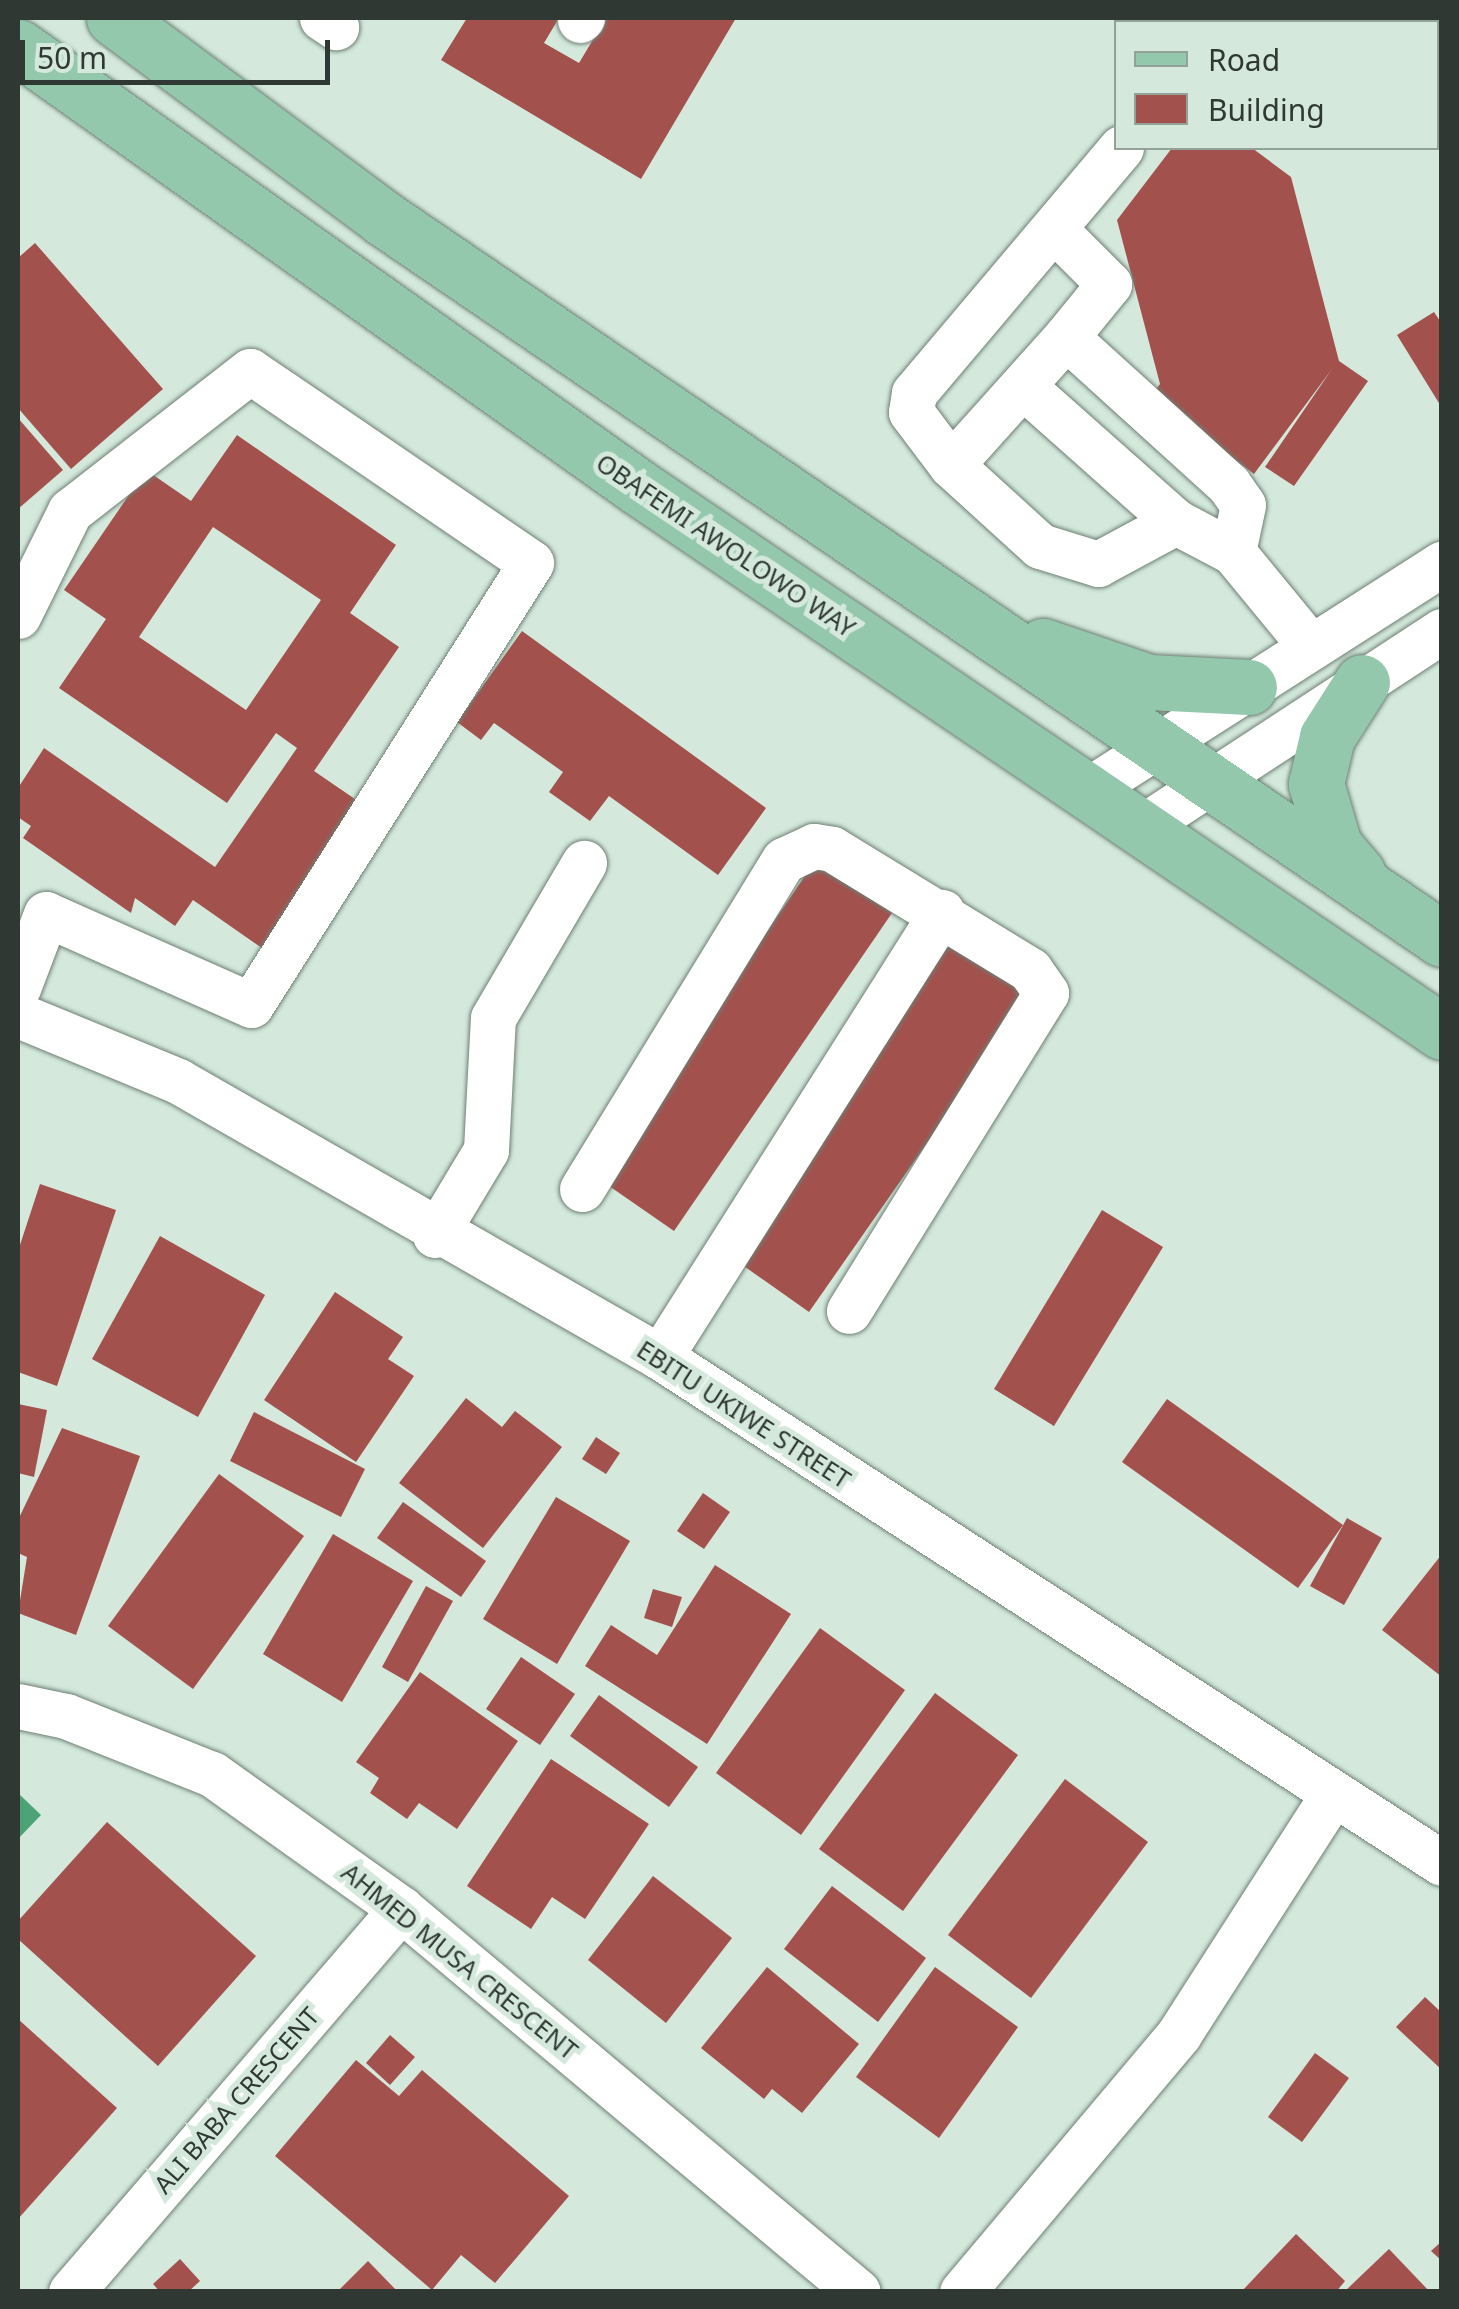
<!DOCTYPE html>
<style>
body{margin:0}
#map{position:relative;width:1459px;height:2309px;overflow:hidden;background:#d4e9dc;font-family:"Noto Sans",sans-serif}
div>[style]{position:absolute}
.water>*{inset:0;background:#4ba376}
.building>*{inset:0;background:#a3514d}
.roads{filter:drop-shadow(0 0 2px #6d8074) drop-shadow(0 0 2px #6d8074)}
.minor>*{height:45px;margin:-22.5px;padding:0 22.5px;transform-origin:22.5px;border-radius:22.5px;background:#fff}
.major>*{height:55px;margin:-27.5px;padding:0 27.5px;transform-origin:27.5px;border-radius:27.5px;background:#94c8ad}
span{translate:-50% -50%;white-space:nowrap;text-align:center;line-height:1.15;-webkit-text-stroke:10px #d4e9dc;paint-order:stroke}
.street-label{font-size:25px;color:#303833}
.frame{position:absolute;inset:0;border:20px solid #303833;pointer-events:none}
.legend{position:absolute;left:1114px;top:20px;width:325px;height:130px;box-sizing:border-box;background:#d4e9dc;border:2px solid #92a298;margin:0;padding:12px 18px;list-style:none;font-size:30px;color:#303833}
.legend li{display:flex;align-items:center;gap:20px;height:50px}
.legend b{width:50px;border:2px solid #92a298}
.scale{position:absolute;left:20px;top:40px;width:310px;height:45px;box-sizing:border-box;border:5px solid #303833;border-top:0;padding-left:12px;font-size:30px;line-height:35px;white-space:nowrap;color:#303833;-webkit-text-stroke:8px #d4e9dc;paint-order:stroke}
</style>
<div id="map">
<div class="water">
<div style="clip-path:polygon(18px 1793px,41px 1815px,18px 1839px)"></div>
</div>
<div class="building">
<div style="clip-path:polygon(467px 18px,559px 18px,544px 43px,579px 63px,606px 18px,736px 18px,641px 179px,441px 60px)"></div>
<div style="clip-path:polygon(1172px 148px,1252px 148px,1291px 177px,1339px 361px,1368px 381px,1294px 486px,1265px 467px,1332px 369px,1254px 474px,1151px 396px,1160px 384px,1117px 220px)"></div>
<div style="clip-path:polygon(35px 243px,163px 389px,71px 469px,18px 408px,18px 258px)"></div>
<div style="clip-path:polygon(1434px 312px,1442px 324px,1442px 408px,1397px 335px)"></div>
<div style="clip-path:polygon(18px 418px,63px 470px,18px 509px)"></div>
<div style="clip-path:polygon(evenodd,237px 435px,396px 545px,350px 613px,399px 647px,314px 771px,368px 808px,269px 953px,193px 900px,175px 926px,135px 898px,131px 913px,23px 838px,31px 826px,18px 817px,18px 788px,44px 748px,215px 867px,297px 748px,276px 733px,227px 803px,59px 688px,106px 619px,64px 590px,146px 470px,191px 501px,237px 435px,213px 527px,321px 600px,246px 710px,139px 637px,213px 527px)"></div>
<div style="clip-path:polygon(522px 631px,766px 808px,718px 875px,609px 796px,590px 821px,549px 792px,563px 772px,494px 723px,481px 740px,457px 722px)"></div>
<div style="clip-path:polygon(815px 861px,892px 913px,674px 1231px,599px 1179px)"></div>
<div style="clip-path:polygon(951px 942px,1029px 997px,809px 1312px,731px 1257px)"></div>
<div style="clip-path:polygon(40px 1184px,116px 1210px,57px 1386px,18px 1372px,18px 1251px)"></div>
<div style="clip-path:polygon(1102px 1210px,1163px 1247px,1054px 1426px,994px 1389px)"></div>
<div style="clip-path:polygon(160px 1236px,265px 1295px,198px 1417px,92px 1359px)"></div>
<div style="clip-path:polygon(335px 1292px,403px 1337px,388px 1359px,414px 1376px,356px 1462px,264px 1400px)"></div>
<div style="clip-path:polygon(466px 1398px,502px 1427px,515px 1411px,562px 1447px,483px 1548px,399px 1483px)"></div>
<div style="clip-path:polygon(1167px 1399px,1343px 1525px,1298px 1588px,1122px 1462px)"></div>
<div style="clip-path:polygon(18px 1404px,47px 1410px,34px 1477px,18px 1473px)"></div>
<div style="clip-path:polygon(254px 1412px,365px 1469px,341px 1517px,230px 1461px)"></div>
<div style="clip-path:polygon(62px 1428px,140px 1456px,76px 1635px,18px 1613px,27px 1557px,18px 1553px,18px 1520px)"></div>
<div style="clip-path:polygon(596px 1437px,620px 1453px,606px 1474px,582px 1459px)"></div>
<div style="clip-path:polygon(219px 1474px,304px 1536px,193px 1689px,108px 1626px)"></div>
<div style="clip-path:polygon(703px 1493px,730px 1512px,704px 1549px,677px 1531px)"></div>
<div style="clip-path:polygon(556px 1497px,630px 1541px,557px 1664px,483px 1619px)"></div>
<div style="clip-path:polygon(403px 1502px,486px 1561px,461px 1597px,377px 1538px)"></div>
<div style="clip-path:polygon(1347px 1518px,1382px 1538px,1344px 1605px,1310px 1586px)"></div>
<div style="clip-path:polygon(333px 1534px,413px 1581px,342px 1702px,263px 1654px)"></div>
<div style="clip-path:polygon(1442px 1554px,1442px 1677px,1382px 1630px)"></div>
<div style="clip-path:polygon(715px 1565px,791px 1614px,707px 1744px,585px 1666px,611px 1625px,657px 1655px)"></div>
<div style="clip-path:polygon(426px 1586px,453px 1601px,408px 1682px,382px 1667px)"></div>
<div style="clip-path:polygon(653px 1589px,682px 1597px,672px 1627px,644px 1618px)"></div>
<div style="clip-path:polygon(820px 1628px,905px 1690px,801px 1835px,716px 1773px)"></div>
<div style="clip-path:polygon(521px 1657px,575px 1694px,540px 1745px,486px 1709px)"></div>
<div style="clip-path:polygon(420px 1672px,518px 1741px,457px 1829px,419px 1803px,407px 1819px,370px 1793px,379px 1778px,356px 1762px)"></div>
<div style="clip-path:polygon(935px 1693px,1018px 1755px,903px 1911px,819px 1849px)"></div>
<div style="clip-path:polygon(599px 1695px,698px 1767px,669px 1807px,570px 1736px)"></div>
<div style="clip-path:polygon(551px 1759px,649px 1824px,585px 1919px,552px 1897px,531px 1929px,467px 1886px)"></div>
<div style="clip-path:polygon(1065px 1779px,1148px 1842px,1031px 1998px,948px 1935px)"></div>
<div style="clip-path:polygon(107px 1822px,256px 1956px,158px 2066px,18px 1939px,18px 1921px)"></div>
<div style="clip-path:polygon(653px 1876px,732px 1938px,666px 2023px,588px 1960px)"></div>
<div style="clip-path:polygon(832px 1886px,926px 1958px,878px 2022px,784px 1949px)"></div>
<div style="clip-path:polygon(767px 1967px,859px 2044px,802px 2113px,772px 2089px,764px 2099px,701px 2048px)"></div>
<div style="clip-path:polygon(935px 1967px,1018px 2027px,939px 2138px,856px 2077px)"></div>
<div style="clip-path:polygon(1425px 1997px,1442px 2013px,1442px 2070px,1396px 2027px)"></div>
<div style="clip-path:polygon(18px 2019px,117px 2108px,18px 2219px)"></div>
<div style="clip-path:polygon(390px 2035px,415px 2057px,390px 2085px,366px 2063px)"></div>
<div style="clip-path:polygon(1315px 2053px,1349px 2078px,1302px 2142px,1268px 2117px)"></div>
<div style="clip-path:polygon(356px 2060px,399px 2096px,422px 2070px,569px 2196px,495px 2283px,461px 2255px,432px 2290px,275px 2156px)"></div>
<div style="clip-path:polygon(1296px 2234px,1345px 2281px,1336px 2292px,1241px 2292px)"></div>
<div style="clip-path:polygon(1442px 2241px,1442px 2261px,1431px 2251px)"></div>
<div style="clip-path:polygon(1389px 2249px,1430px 2292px,1344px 2292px)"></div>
<div style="clip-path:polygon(180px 2259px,200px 2281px,188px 2292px,160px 2292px,153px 2284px)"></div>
<div style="clip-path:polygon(368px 2261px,398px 2292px,337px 2292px)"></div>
</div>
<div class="roads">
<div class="minor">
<div style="left:322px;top:18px;width:17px;rotate:33deg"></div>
<div style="left:580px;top:20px;width:3px;rotate:-45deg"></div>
<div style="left:1121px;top:148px;width:321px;rotate:130.2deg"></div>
<div style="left:914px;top:393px;width:19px;rotate:99deg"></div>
<div style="left:911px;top:412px;width:66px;rotate:53deg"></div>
<div style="left:951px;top:465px;width:120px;rotate:42.3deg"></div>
<div style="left:1040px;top:546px;width:61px;rotate:17.2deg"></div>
<div style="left:1098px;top:564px;width:89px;rotate:-28.3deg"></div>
<div style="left:1176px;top:522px;width:64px;rotate:27.8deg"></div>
<div style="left:1233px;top:552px;width:123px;rotate:50.6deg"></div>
<div style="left:1054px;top:229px;width:78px;rotate:45deg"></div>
<div style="left:1109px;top:284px;width:68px;rotate:129.1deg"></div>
<div style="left:1025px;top:388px;width:202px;rotate:41.6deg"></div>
<div style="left:951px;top:465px;width:172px;rotate:-48.1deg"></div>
<div style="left:1066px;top:337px;width:220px;rotate:42.2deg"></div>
<div style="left:1229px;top:485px;width:24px;rotate:55deg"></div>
<div style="left:1243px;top:505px;width:48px;rotate:102deg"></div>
<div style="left:18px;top:616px;width:117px;rotate:-63.7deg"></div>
<div style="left:70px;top:511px;width:228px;rotate:-37.9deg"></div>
<div style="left:250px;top:371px;width:340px;rotate:34.3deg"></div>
<div style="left:531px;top:563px;width:523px;rotate:122.35deg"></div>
<div style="left:251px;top:1005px;width:224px;rotate:-156.1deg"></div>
<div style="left:46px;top:914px;width:79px;rotate:110.7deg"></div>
<div style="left:1088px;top:790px;width:420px;rotate:-32.6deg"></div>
<div style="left:1139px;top:829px;width:362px;rotate:-33.2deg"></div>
<div style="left:18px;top:1015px;width:173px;rotate:22.4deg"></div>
<div style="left:178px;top:1081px;width:555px;rotate:29.8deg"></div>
<div style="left:660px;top:1357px;width:931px;rotate:32.91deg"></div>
<div style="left:582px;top:1189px;width:386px;rotate:-58.5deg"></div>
<div style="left:784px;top:860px;width:33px;rotate:-25deg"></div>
<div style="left:814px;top:846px;width:18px;rotate:9deg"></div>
<div style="left:832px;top:849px;width:232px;rotate:31.4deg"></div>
<div style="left:1030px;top:970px;width:28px;rotate:55deg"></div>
<div style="left:1046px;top:993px;width:374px;rotate:121.8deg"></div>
<div style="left:435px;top:1235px;width:99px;rotate:-59deg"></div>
<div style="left:486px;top:1150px;width:132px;rotate:-87deg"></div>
<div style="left:493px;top:1018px;width:180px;rotate:-59.6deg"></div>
<div style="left:660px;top:1357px;width:527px;rotate:-57.64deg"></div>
<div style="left:18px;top:1706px;width:49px;rotate:11.8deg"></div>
<div style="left:66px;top:1716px;width:157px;rotate:21.7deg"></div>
<div style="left:212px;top:1774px;width:232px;rotate:35.5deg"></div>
<div style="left:401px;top:1909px;width:596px;rotate:39.97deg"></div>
<div style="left:71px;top:2292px;width:506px;rotate:-49.25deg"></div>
<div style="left:962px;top:2292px;width:337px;rotate:-49.9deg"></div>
<div style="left:1179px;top:2034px;width:282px;rotate:-57.3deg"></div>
</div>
<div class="major">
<div style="left:114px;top:18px;width:335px;rotate:36.6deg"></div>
<div style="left:383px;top:218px;width:1281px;rotate:34.25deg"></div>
<div style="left:18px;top:47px;width:760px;rotate:35.36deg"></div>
<div style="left:638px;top:487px;width:971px;rotate:34.13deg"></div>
<div style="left:1043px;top:646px;width:112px;rotate:18.8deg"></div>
<div style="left:1149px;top:682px;width:100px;rotate:2.9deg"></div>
<div style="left:1358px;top:874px;width:38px;rotate:-130deg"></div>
<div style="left:1334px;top:845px;width:64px;rotate:-106.4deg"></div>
<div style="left:1316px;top:784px;width:48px;rotate:-76.8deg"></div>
<div style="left:1327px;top:737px;width:65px;rotate:-57.5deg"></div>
</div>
</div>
<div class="street-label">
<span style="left:726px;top:545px;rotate:34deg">OBAFEMI AWOLOWO WAY</span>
<span style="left:744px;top:1414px;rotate:33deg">EBITU UKIWE STREET</span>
<span style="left:460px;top:1961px;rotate:39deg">AHMED MUSA CRESCENT</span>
<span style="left:236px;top:2100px;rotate:-49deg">ALI BABA CRESCENT</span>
</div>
<div class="frame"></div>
<ul class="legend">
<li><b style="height:12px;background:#94c8ad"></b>Road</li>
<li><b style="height:28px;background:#a3514d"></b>Building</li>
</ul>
<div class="scale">50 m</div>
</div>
